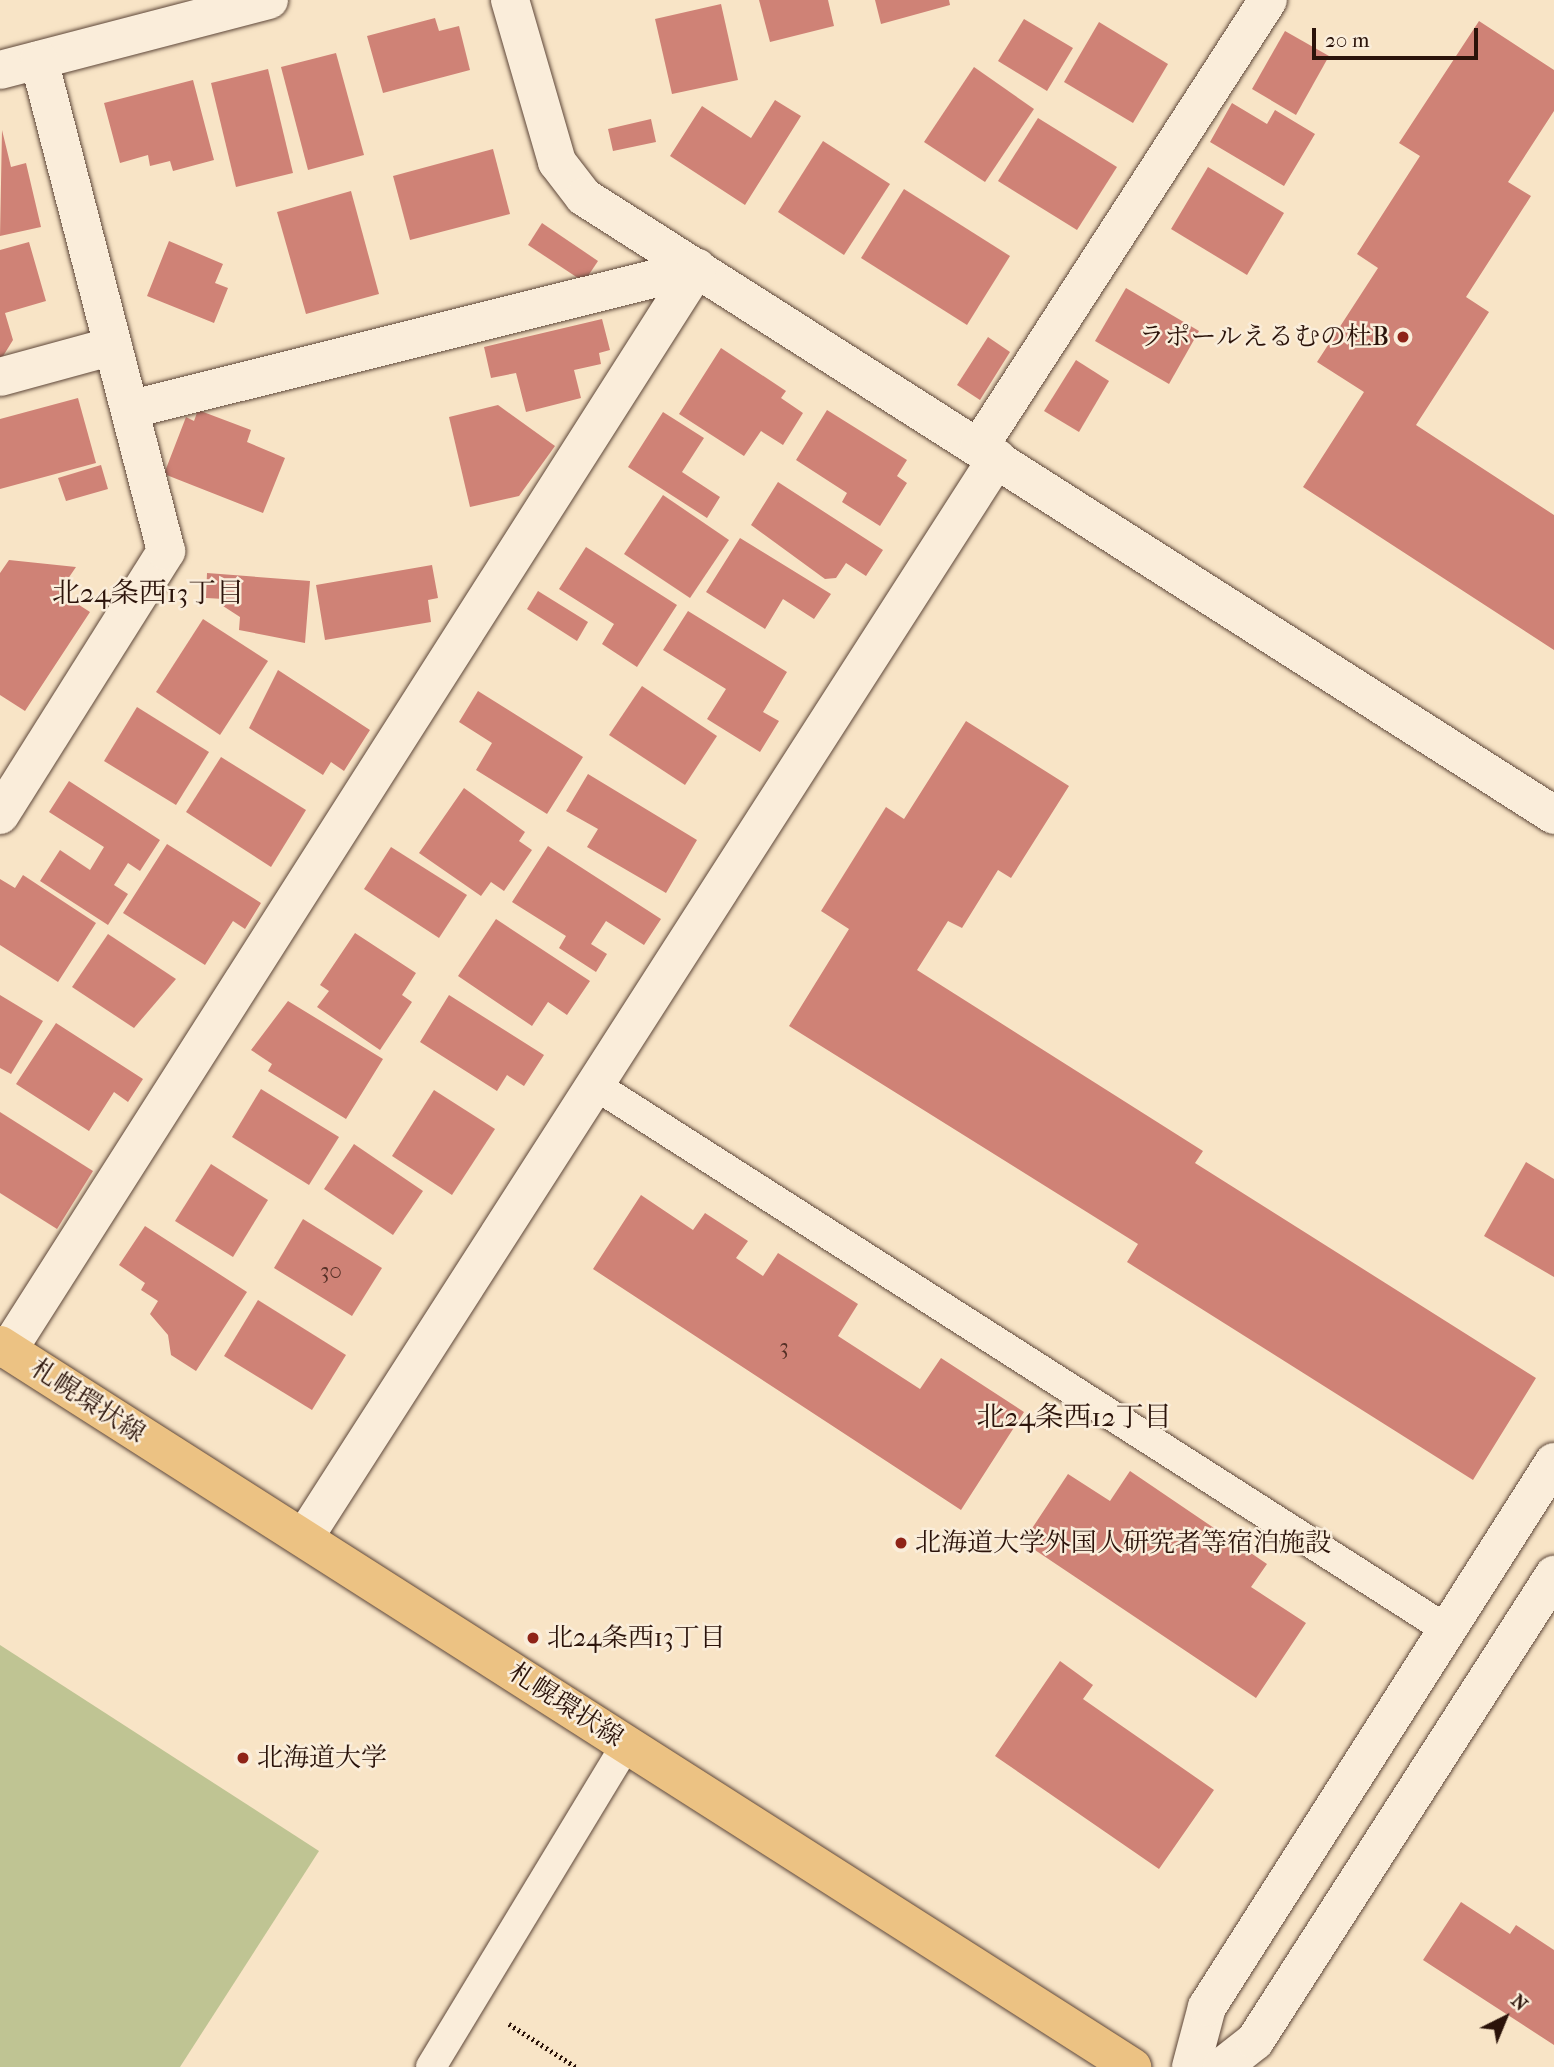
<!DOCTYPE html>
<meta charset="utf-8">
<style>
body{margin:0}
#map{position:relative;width:1554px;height:2067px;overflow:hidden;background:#f8e4c6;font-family:"IM FELL French Canon","Noto Serif JP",serif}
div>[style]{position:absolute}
.green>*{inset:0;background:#bfc493}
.building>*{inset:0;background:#cf8276}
.path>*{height:4.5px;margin-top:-2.25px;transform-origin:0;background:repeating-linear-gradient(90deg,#2b130a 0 2px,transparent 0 5.5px)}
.roads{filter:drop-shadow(0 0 2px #5e4739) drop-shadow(0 0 2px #5e4739)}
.lane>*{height:30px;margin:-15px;padding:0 15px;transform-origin:15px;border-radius:15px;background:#faedda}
.street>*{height:38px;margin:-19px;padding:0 19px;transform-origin:19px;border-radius:19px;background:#faedda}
.primary>*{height:38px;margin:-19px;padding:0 19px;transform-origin:19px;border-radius:19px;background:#ecc283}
.dots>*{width:19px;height:19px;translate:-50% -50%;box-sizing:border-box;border:4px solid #faedda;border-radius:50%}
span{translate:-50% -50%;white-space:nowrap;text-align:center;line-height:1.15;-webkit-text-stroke:5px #faedda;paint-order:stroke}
.number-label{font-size:23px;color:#542f25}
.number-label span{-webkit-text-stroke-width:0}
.poi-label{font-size:26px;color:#2b130a}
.right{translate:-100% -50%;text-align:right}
.left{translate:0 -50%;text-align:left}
.street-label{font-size:26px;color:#2b130a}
.neighbourhood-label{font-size:28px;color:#2b130a}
.north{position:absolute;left:1470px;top:1983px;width:70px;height:70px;-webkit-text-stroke:5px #faedda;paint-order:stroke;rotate:43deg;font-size:19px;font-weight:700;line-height:28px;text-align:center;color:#2b130a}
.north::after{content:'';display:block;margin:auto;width:24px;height:32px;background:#2b130a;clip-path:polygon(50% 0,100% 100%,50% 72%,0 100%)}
.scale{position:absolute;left:1312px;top:28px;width:166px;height:32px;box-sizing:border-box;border:4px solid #2b130a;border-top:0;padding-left:9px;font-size:21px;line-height:24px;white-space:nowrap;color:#2b130a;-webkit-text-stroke:5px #faedda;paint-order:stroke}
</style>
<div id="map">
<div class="green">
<div style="clip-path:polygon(0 1645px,319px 1851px,180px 2067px,0 2067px)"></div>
</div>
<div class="building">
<div style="clip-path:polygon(759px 0,828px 0,834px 26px,770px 42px)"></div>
<div style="clip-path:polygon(875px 0,949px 0,950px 5px,881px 24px)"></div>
<div style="clip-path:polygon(721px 4px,738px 80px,672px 94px,655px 19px)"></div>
<div style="clip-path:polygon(435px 18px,439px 31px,459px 26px,470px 70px,383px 93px,367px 36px)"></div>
<div style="clip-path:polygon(1024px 19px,1073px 48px,1047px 91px,998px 61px)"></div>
<div style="clip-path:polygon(1479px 21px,1554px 70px,1554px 111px,1508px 182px,1531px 196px,1466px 297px,1489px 312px,1416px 425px,1554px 515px,1554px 650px,1303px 487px,1364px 392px,1317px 362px,1378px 268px,1357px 254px,1420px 156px,1399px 143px)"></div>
<div style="clip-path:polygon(1099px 22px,1168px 64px,1133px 123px,1064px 82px)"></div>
<div style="clip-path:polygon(1285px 31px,1329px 56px,1296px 115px,1252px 89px)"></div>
<div style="clip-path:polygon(336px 53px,364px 155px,308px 170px,281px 67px)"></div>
<div style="clip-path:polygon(974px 67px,1034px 109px,985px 182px,924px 142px)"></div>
<div style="clip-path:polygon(268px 69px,293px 173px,236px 187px,211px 83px)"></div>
<div style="clip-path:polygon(193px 80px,214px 160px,173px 171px,170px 161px,150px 166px,148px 155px,120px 163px,104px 103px)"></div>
<div style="clip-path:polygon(775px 100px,801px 116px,745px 205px,670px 156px,702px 106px,751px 138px)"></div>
<div style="clip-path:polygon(1232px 103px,1267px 124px,1275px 110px,1315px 134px,1284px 186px,1210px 142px)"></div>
<div style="clip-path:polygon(1038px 118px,1117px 167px,1077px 230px,998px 181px)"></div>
<div style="clip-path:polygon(651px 119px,656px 142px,613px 151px,608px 129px)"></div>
<div style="clip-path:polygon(2px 130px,11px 167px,26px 163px,41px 227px,0 236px)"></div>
<div style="clip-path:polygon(823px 141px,890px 184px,844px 255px,778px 212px)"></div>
<div style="clip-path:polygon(493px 149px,510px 214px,410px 240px,393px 176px)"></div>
<div style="clip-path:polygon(1208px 167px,1284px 213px,1247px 275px,1171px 229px)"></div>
<div style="clip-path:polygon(904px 189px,1010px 256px,967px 325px,861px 258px)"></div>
<div style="clip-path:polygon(351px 191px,379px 294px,306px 314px,277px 212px)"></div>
<div style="clip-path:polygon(542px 223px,598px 261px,584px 282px,528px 245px)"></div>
<div style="clip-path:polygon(169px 241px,223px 264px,215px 283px,228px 288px,214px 323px,147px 296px)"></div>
<div style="clip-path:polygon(29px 242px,46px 301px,5px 313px,13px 340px,0 361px,0 250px)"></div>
<div style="clip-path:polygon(1126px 288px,1199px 331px,1169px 384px,1095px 341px)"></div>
<div style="clip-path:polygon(602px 319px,610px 350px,599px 353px,601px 364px,574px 370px,581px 398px,526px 412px,516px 373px,491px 378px,484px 347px)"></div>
<div style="clip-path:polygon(988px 337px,1010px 352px,980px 400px,957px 385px)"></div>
<div style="clip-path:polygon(721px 348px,786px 391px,781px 398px,803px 413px,783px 445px,761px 431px,744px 456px,679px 414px)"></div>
<div style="clip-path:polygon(1076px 360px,1109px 381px,1079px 432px,1044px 411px)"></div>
<div style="clip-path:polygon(78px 398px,96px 463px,0 489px,0 419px)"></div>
<div style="clip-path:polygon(498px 405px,555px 446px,519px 496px,470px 507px,449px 417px)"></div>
<div style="clip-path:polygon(198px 410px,251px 430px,247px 442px,285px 458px,263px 513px,164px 474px,186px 417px,194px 421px)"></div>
<div style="clip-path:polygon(827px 410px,907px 460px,897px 476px,907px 483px,880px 526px,842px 502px,847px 493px,796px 460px)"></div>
<div style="clip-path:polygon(663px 412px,704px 438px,682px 472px,720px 497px,707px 518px,628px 467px)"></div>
<div style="clip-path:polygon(101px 465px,108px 489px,66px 501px,58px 478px)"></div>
<div style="clip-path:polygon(778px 482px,883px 550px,866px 576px,846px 563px,836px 578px,825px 579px,751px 525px)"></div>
<div style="clip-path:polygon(663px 495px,729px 540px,690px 598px,624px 554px)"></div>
<div style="clip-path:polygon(740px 538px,831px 594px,814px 619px,783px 599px,765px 629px,706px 592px)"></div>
<div style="clip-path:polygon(586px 547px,677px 605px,637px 667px,602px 644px,614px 624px,559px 589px)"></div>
<div style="clip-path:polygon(9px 560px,76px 567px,59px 592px,90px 612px,25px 711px,0 695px,0 573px)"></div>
<div style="clip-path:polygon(432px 565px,438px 598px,428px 600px,431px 622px,325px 640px,316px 585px)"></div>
<div style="clip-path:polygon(207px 573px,310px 581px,305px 643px,239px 630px,240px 617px,223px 606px,224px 599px,206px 598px)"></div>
<div style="clip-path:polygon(538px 591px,588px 622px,577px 641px,527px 609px)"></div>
<div style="clip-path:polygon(688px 611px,787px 672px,763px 712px,779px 721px,760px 752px,707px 719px,726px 689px,663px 650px)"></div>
<div style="clip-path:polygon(203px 619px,268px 661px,220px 735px,156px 692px)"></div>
<div style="clip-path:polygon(278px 670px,370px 730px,344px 771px,331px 762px,323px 775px,249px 728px)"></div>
<div style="clip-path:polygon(642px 686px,717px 736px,685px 785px,609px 735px)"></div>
<div style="clip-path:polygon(478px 691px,583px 757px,547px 814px,476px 770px,492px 743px,459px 722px)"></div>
<div style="clip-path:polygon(137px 707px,209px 752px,176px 805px,104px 761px)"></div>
<div style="clip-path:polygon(966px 721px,1069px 786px,1011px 878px,998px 870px,962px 928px,948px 921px,917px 970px,1203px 1151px,1195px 1163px,1536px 1378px,1473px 1480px,1127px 1262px,1138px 1244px,789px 1026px,849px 929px,821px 911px,886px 807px,904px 819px)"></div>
<div style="clip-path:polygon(221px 757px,306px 810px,271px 867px,186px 812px)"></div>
<div style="clip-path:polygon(588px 774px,697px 840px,666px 893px,587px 847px,598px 829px,566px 811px)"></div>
<div style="clip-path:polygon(69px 781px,160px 840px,140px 871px,128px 863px,114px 885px,128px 894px,108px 925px,40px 881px,60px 850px,90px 870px,104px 847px,49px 812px)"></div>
<div style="clip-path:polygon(464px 788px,525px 832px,519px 841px,532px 850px,504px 891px,491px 882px,481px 896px,419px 853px)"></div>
<div style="clip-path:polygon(167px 844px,261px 903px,245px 929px,233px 921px,205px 965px,123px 913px)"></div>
<div style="clip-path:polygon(548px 846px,661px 919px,644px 945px,606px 921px,591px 944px,607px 954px,596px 972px,559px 948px,566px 936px,512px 902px)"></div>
<div style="clip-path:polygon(391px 847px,467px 895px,439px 938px,364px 889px)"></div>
<div style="clip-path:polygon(23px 875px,96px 923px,58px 982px,0 945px,0 879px,15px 888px)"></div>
<div style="clip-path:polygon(496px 919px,590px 981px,567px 1015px,548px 1002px,532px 1026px,458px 976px)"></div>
<div style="clip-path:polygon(355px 933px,416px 973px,402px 995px,412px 1002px,380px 1050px,317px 1007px,329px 991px,320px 985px)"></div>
<div style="clip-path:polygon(108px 934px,176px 979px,134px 1028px,72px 987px)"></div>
<div style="clip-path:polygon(0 995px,43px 1021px,11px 1074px,0 1068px)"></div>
<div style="clip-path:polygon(449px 995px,544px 1055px,524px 1086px,507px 1075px,497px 1091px,420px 1042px)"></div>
<div style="clip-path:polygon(288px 1001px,383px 1059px,346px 1119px,268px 1071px,272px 1064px,251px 1050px)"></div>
<div style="clip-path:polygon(56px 1023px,143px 1079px,128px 1102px,114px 1092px,89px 1131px,16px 1084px)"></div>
<div style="clip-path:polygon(261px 1089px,339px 1137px,309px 1185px,232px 1137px)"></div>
<div style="clip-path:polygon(434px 1090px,495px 1129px,452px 1195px,392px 1156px)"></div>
<div style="clip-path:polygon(0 1112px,93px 1171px,57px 1229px,0 1193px)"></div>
<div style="clip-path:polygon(354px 1144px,423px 1191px,393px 1235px,324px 1189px)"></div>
<div style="clip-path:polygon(1526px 1162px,1554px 1179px,1554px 1277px,1484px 1236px)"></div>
<div style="clip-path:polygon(211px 1164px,268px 1200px,233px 1257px,175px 1221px)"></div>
<div style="clip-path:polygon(641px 1195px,693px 1230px,705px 1213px,748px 1241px,736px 1258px,763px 1276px,778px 1253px,858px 1304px,838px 1336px,920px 1389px,941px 1358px,1024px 1412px,961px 1510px,593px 1269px)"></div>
<div style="clip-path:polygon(303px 1219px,382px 1268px,352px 1316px,274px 1268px)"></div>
<div style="clip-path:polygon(145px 1226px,247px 1292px,196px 1371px,171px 1355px,168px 1335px,150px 1314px,158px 1301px,141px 1290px,145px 1283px,119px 1265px)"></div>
<div style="clip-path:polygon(258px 1300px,346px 1355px,312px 1410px,224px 1356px)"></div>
<div style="clip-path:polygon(1130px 1471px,1267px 1564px,1251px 1587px,1306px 1623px,1256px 1698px,1023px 1542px,1068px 1474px,1110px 1501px)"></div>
<div style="clip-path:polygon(1060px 1661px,1093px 1685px,1083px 1699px,1214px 1790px,1159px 1869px,995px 1756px)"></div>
<div style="clip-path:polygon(1461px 1902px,1510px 1934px,1516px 1925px,1554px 1950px,1554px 2045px,1423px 1960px)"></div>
</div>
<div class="path">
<div style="left:509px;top:2024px;width:80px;rotate:32.7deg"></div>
</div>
<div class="roads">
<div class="lane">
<div style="left:595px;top:1085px;width:1010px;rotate:32.59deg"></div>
<div style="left:431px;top:2067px;width:378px;rotate:-58.8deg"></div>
</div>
<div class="street">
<div style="left:510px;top:0;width:169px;rotate:73.8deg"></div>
<div style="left:557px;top:162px;width:44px;rotate:52.4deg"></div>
<div style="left:584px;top:197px;width:1150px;rotate:32.5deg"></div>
<div style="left:0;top:70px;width:278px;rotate:-14.6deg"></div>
<div style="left:0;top:377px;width:117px;rotate:-15.3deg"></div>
<div style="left:132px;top:409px;width:582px;rotate:-14.01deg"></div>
<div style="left:979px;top:447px;width:532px;rotate:-57.12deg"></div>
<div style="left:0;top:815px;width:312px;rotate:-57.8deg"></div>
<div style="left:166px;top:551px;width:507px;rotate:-104.5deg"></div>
<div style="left:8px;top:1350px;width:1283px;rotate:-57.51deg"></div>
<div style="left:304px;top:1538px;width:1283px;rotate:-57.31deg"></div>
<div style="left:1191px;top:2067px;width:62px;rotate:-75.1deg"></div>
<div style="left:1207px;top:2007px;width:646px;rotate:-57.52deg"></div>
<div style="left:1222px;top:2067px;width:42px;rotate:-38.2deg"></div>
<div style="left:1255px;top:2041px;width:554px;rotate:-57.31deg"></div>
</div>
<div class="primary">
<div style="left:0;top:1345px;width:1343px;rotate:32.53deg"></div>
</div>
</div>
<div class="dots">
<div style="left:1403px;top:337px;background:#8f2418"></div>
<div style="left:901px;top:1543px;background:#8f2418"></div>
<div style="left:533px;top:1638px;background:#8f2418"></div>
<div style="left:243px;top:1758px;background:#8f2418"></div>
</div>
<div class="number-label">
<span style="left:331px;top:1271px">30</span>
<span style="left:784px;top:1347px">3</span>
</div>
<div class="poi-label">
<span class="right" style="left:1389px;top:337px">ラポールえるむの杜B</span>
<span class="left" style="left:915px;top:1543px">北海道大学外国人研究者等宿泊施設</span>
<span class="left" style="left:547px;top:1638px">北24条西13丁目</span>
<span class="left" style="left:257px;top:1758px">北海道大学</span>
</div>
<div class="street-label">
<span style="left:88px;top:1401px;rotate:33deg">札幌環状線</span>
<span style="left:566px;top:1705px;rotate:33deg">札幌環状線</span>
</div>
<div class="neighbourhood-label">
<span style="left:148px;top:593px">北24条西13丁目</span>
<span style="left:1074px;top:1417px">北24条西12丁目</span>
</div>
<div class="north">N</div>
<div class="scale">20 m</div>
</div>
